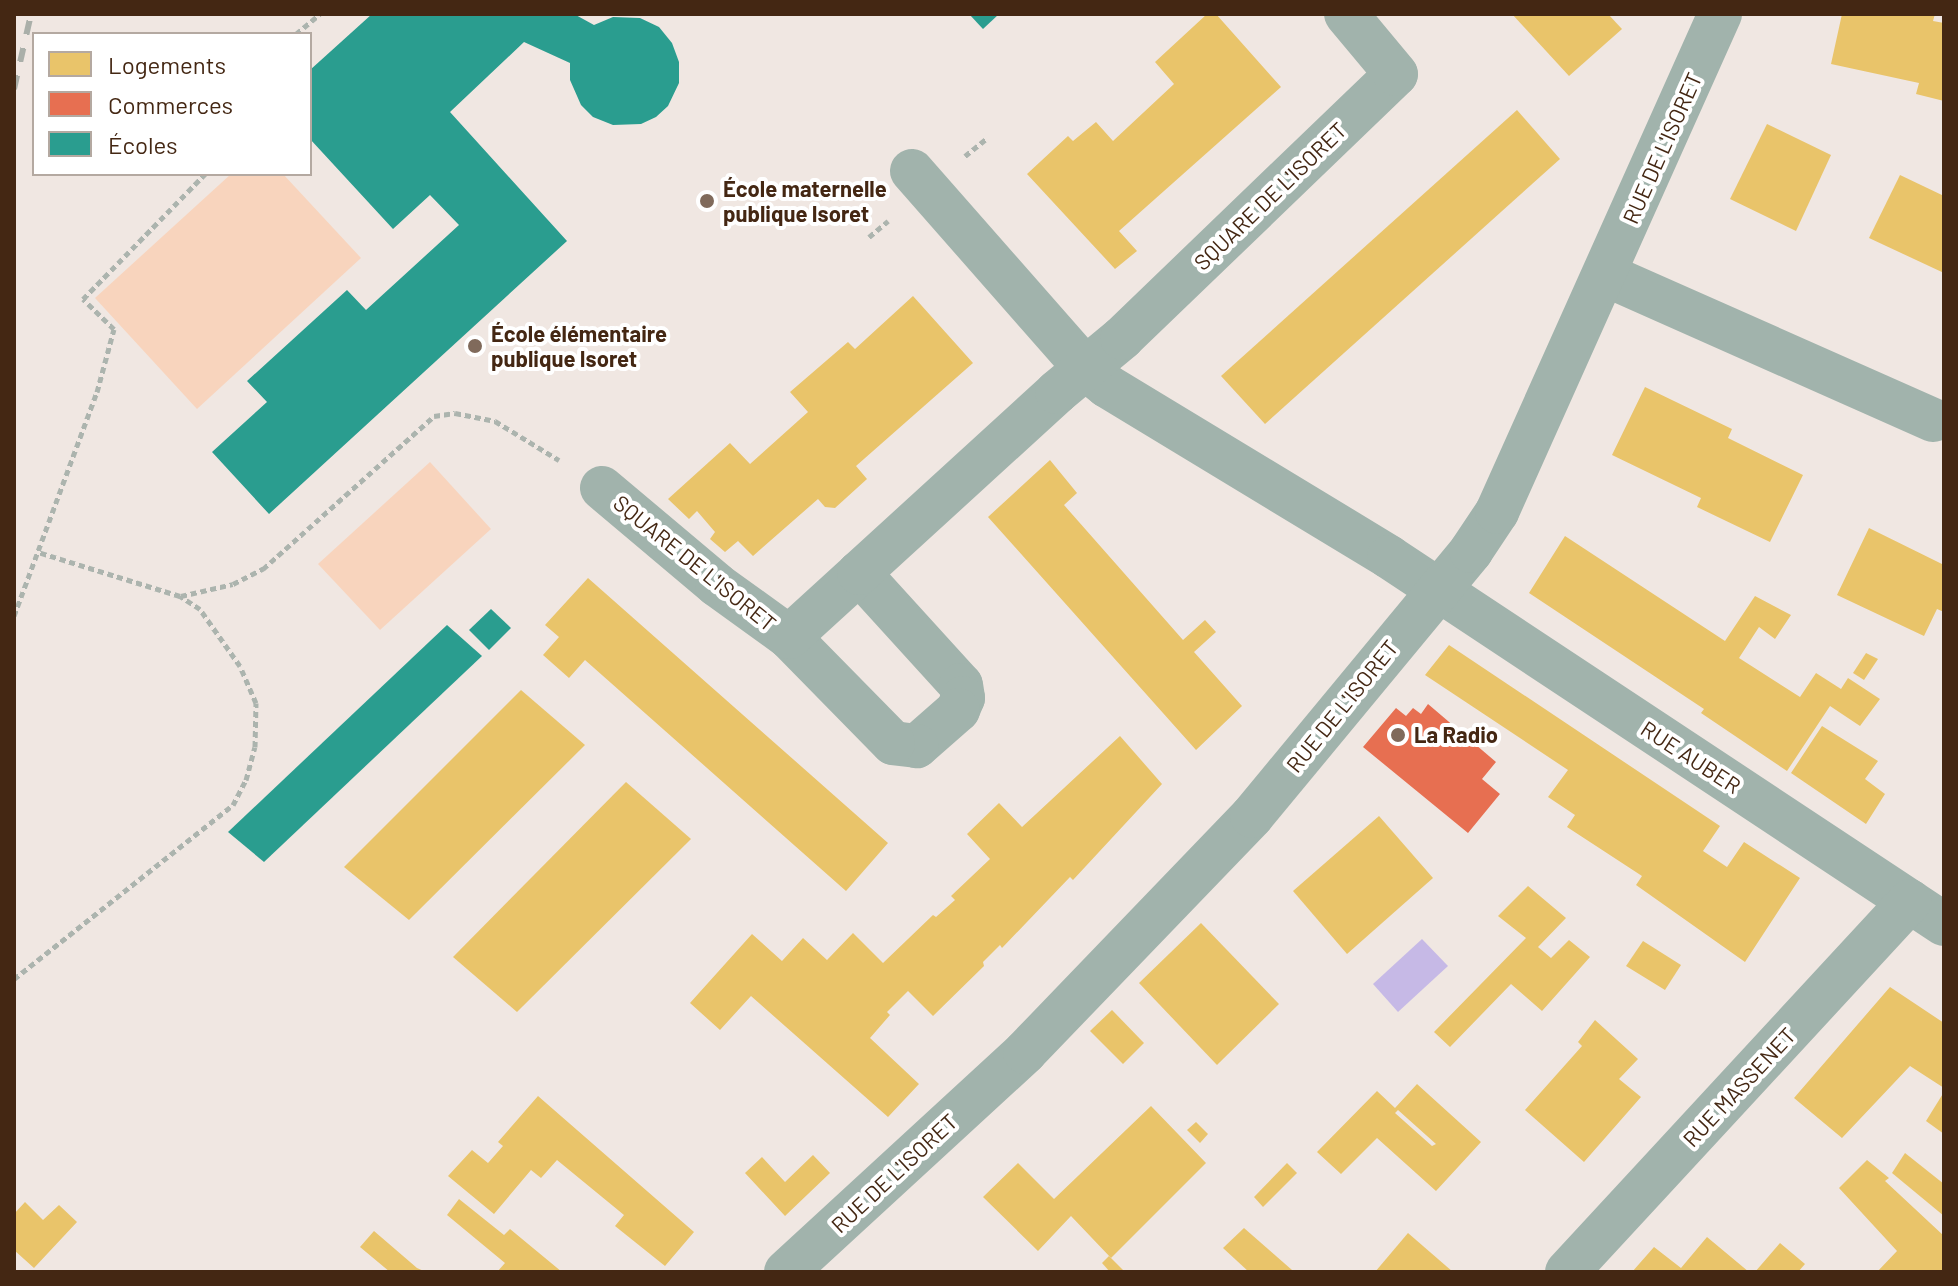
<!DOCTYPE html>
<meta charset="utf-8">
<style>
body{margin:0}
#map{position:relative;width:1958px;height:1286px;overflow:hidden;background:#f0e7e2;font-family:Barlow,sans-serif}
div>[style]{position:absolute}
.green>*{inset:0;background:#f8d4bd}
.water>*{inset:0;background:#c6b9e6}
.homes>*{inset:0;background:#e9c46a}
.shops>*{inset:0;background:#e76f51}
.schools>*{inset:0;background:#2a9d8f}
.path>*{height:5px;margin-top:-2.5px;transform-origin:0;background:repeating-linear-gradient(90deg,#acb4ae 0 6px,transparent 0 10px)}
.minor>*{height:44px;margin:-22px;padding:0 22px;transform-origin:22px;border-radius:22px;background:#a1b3ac}
.rail>*{height:6px;margin-top:-3px;transform-origin:0;background:repeating-linear-gradient(90deg,#aaafa9 0 14px,transparent 0 28px)}
.dots>*{width:22px;height:22px;translate:-50% -50%;box-sizing:border-box;border:4px solid #fff;border-radius:50%}
span{translate:-50% -50%;white-space:nowrap;text-align:center;line-height:1.15;-webkit-text-stroke:8px #fff;paint-order:stroke}
.street-label{font-size:22px;color:#442713}
.poi-label{font-size:22px;color:#442713;font-weight:700}
.left{translate:0 -50%;text-align:left}
.frame{position:absolute;inset:0;border:16px solid #442713;pointer-events:none}
.legend{position:absolute;left:32px;top:32px;width:280px;height:144px;box-sizing:border-box;background:#fff;border:2px solid #b4a9a1;margin:0;padding:10px 14px;list-style:none;font-size:24px;color:#442713}
.legend li{display:flex;align-items:center;gap:16px;height:40px}
.legend b{width:40px;border:2px solid #b4a9a1}
</style>
<div id="map">
<div class="green">
<div style="clip-path:polygon(231px 174px,283px 174px,361px 258px,197px 409px,95px 298px)"></div>
<div style="clip-path:polygon(430px 462px,491px 529px,380px 630px,318px 564px)"></div>
</div>
<div class="water">
<div style="clip-path:polygon(1422px 939px,1448px 966px,1398px 1012px,1373px 984px)"></div>
</div>
<div class="homes">
<div style="clip-path:polygon(1207px 14px,1216px 14px,1281px 87px,1119px 231px,1137px 251px,1115px 269px,1027px 174px,1068px 136px,1073px 141px,1096px 122px,1113px 141px,1174px 84px,1155px 62px)"></div>
<div style="clip-path:polygon(1512px 14px,1608px 14px,1622px 29px,1569px 76px)"></div>
<div style="clip-path:polygon(1842px 14px,1935px 14px,1933px 21px,1944px 23px,1944px 101px,1916px 94px,1919px 83px,1831px 64px)"></div>
<div style="clip-path:polygon(1517px 110px,1560px 159px,1265px 424px,1221px 376px)"></div>
<div style="clip-path:polygon(1767px 124px,1831px 155px,1796px 231px,1730px 199px)"></div>
<div style="clip-path:polygon(1900px 175px,1944px 196px,1944px 273px,1869px 238px)"></div>
<div style="clip-path:polygon(913px 296px,973px 363px,856px 466px,867px 479px,835px 508px,825px 507px,818px 499px,753px 556px,738px 541px,725px 552px,710px 539px,715px 532px,697px 511px,689px 519px,668px 499px,730px 443px,750px 464px,808px 412px,790px 392px,848px 342px,855px 349px)"></div>
<div style="clip-path:polygon(1645px 387px,1732px 429px,1728px 438px,1803px 475px,1770px 542px,1697px 507px,1701px 498px,1612px 455px)"></div>
<div style="clip-path:polygon(1050px 460px,1077px 493px,1064px 505px,1183px 640px,1205px 620px,1216px 632px,1194px 652px,1242px 706px,1196px 750px,988px 517px)"></div>
<div style="clip-path:polygon(1869px 528px,1944px 565px,1944px 612px,1937px 609px,1924px 636px,1837px 595px)"></div>
<div style="clip-path:polygon(1565px 536px,1725px 641px,1755px 596px,1791px 615px,1775px 639px,1759px 627px,1739px 658px,1800px 697px,1816px 673px,1841px 689px,1848px 678px,1880px 699px,1860px 726px,1830px 706px,1787px 771px,1701px 713px,1704px 709px,1529px 593px)"></div>
<div style="clip-path:polygon(588px 578px,888px 843px,846px 891px,585px 660px,569px 678px,543px 655px,559px 637px,545px 625px)"></div>
<div style="clip-path:polygon(1449px 645px,1720px 826px,1703px 851px,1727px 867px,1744px 842px,1800px 878px,1745px 962px,1636px 885px,1642px 876px,1567px 827px,1575px 815px,1548px 797px,1568px 770px,1425px 675px)"></div>
<div style="clip-path:polygon(1866px 653px,1878px 659px,1864px 680px,1853px 673px)"></div>
<div style="clip-path:polygon(521px 690px,585px 745px,409px 920px,344px 867px)"></div>
<div style="clip-path:polygon(1822px 726px,1878px 761px,1865px 779px,1885px 794px,1866px 824px,1791px 773px)"></div>
<div style="clip-path:polygon(1120px 736px,1162px 784px,1073px 880px,1070px 877px,1002px 948px,1000px 945px,983px 962px,984px 966px,933px 1016px,908px 991px,887px 1012px,890px 1015px,870px 1038px,919px 1084px,888px 1117px,751px 996px,720px 1030px,690px 1003px,752px 934px,782px 961px,803px 938px,827px 960px,853px 933px,883px 963px,933px 915px,936px 917px,955px 900px,951px 896px,990px 859px,967px 834px,999px 803px,1022px 827px)"></div>
<div style="clip-path:polygon(626px 782px,691px 839px,517px 1012px,453px 957px)"></div>
<div style="clip-path:polygon(1379px 816px,1433px 878px,1347px 954px,1293px 891px)"></div>
<div style="clip-path:polygon(1528px 886px,1566px 918px,1538px 947px,1551px 958px,1569px 940px,1590px 957px,1542px 1011px,1511px 984px,1450px 1047px,1434px 1032px,1526px 938px,1498px 916px)"></div>
<div style="clip-path:polygon(1201px 923px,1279px 1004px,1217px 1065px,1139px 983px)"></div>
<div style="clip-path:polygon(1643px 941px,1681px 965px,1665px 990px,1626px 966px)"></div>
<div style="clip-path:polygon(1890px 987px,1944px 1023px,1944px 1088px,1910px 1066px,1842px 1138px,1794px 1098px)"></div>
<div style="clip-path:polygon(1112px 1010px,1144px 1043px,1123px 1064px,1090px 1031px)"></div>
<div style="clip-path:polygon(1595px 1020px,1638px 1059px,1619px 1079px,1641px 1097px,1584px 1162px,1525px 1110px,1582px 1046px,1578px 1042px)"></div>
<div style="clip-path:polygon(evenodd,1417px 1084px,1481px 1142px,1436px 1191px,1377px 1138px,1341px 1174px,1317px 1152px,1377px 1091px,1395px 1108px,1417px 1084px,1398px 1110px,1436px 1144px,1432px 1146px,1395px 1113px,1398px 1110px)"></div>
<div style="clip-path:polygon(1944px 1092px,1944px 1134px,1926px 1121px)"></div>
<div style="clip-path:polygon(538px 1096px,694px 1232px,665px 1266px,615px 1226px,624px 1215px,557px 1160px,541px 1178px,531px 1170px,494px 1214px,448px 1176px,472px 1150px,488px 1163px,503px 1146px,498px 1142px)"></div>
<div style="clip-path:polygon(1151px 1106px,1206px 1163px,1111px 1258px,1071px 1216px,1038px 1251px,983px 1197px,1018px 1163px,1054px 1199px)"></div>
<div style="clip-path:polygon(1196px 1122px,1208px 1134px,1200px 1143px,1187px 1130px)"></div>
<div style="clip-path:polygon(1905px 1153px,1944px 1184px,1944px 1216px,1892px 1173px)"></div>
<div style="clip-path:polygon(813px 1155px,830px 1173px,785px 1216px,745px 1173px,762px 1157px,785px 1182px)"></div>
<div style="clip-path:polygon(1867px 1160px,1889px 1178px,1885px 1181px,1944px 1236px,1944px 1272px,1877px 1272px,1897px 1251px,1839px 1188px)"></div>
<div style="clip-path:polygon(1287px 1163px,1297px 1173px,1263px 1207px,1254px 1197px)"></div>
<div style="clip-path:polygon(459px 1199px,504px 1235px,510px 1229px,562px 1272px,497px 1272px,505px 1263px,447px 1215px)"></div>
<div style="clip-path:polygon(25px 1202px,43px 1220px,59px 1205px,77px 1222px,34px 1268px,14px 1250px,14px 1214px)"></div>
<div style="clip-path:polygon(1244px 1228px,1292px 1270px,1290px 1272px,1249px 1272px,1223px 1248px)"></div>
<div style="clip-path:polygon(374px 1231px,417px 1268px,426px 1272px,390px 1272px,360px 1247px)"></div>
<div style="clip-path:polygon(1408px 1233px,1453px 1272px,1375px 1272px)"></div>
<div style="clip-path:polygon(1707px 1237px,1749px 1272px,1632px 1272px,1654px 1247px,1681px 1268px)"></div>
<div style="clip-path:polygon(1780px 1243px,1805px 1264px,1798px 1272px,1755px 1272px)"></div>
<div style="clip-path:polygon(1109px 1256px,1125px 1272px,1110px 1272px,1102px 1263px)"></div>
</div>
<div class="shops">
<div style="clip-path:polygon(1428px 704px,1496px 762px,1482px 779px,1500px 794px,1468px 833px,1363px 747px,1396px 708px,1406px 716px,1413px 708px,1421px 714px)"></div>
</div>
<div class="schools">
<div style="clip-path:polygon(372px 14px,574px 14px,594px 25px,613px 17px,640px 18px,659px 27px,672px 43px,679px 62px,679px 83px,668px 106px,656px 117px,641px 124px,613px 125px,593px 117px,581px 105px,570px 80px,570px 63px,524px 42px,450px 112px,567px 241px,269px 514px,212px 452px,267px 402px,247px 381px,347px 290px,366px 310px,459px 225px,430px 195px,393px 229px,310px 139px,310px 70px)"></div>
<div style="clip-path:polygon(969px 14px,999px 14px,983px 29px)"></div>
<div style="clip-path:polygon(491px 609px,511px 628px,489px 650px,469px 630px)"></div>
<div style="clip-path:polygon(447px 625px,482px 656px,264px 862px,228px 832px)"></div>
</div>
<div class="path">
<div style="left:296px;top:34px;width:31px;rotate:-40deg"></div>
<div style="left:965px;top:156px;width:27px;rotate:-39deg"></div>
<div style="left:869px;top:237px;width:25px;rotate:-40deg"></div>
<div style="left:181px;top:596px;width:53px;rotate:-13deg"></div>
<div style="left:233px;top:584px;width:34px;rotate:-27deg"></div>
<div style="left:263px;top:569px;width:229px;rotate:-41.8deg"></div>
<div style="left:434px;top:416px;width:21px;rotate:-8deg"></div>
<div style="left:455px;top:413px;width:41px;rotate:11.3deg"></div>
<div style="left:495px;top:421px;width:75px;rotate:31.4deg"></div>
<div style="left:14px;top:616px;width:239px;rotate:-69.7deg"></div>
<div style="left:97px;top:392px;width:65px;rotate:-74.9deg"></div>
<div style="left:114px;top:329px;width:43px;rotate:-135.9deg"></div>
<div style="left:83px;top:299px;width:175px;rotate:-45.7deg"></div>
<div style="left:14px;top:979px;width:280px;rotate:-38.5deg"></div>
<div style="left:233px;top:805px;width:28px;rotate:-63deg"></div>
<div style="left:246px;top:780px;width:34px;rotate:-75deg"></div>
<div style="left:255px;top:747px;width:44px;rotate:-88.7deg"></div>
<div style="left:256px;top:703px;width:40px;rotate:-113.4deg"></div>
<div style="left:240px;top:666px;width:70px;rotate:-125.1deg"></div>
<div style="left:200px;top:609px;width:24px;rotate:-147deg"></div>
<div style="left:180px;top:596px;width:149px;rotate:-162.8deg"></div>
</div>
<div class="minor">
<div style="left:912px;top:171px;width:264px;rotate:48.7deg"></div>
<div style="left:1086px;top:369px;width:27px;rotate:39deg"></div>
<div style="left:1107px;top:386px;width:330px;rotate:31.2deg"></div>
<div style="left:1389px;top:557px;width:665px;rotate:33.48deg"></div>
<div style="left:1606px;top:275px;width:358px;rotate:23.9deg"></div>
<div style="left:602px;top:488px;width:150px;rotate:40.1deg"></div>
<div style="left:717px;top:585px;width:89px;rotate:35.8deg"></div>
<div style="left:859px;top:573px;width:151px;rotate:47.7deg"></div>
<div style="left:961px;top:685px;width:13px;rotate:81deg"></div>
<div style="left:963px;top:698px;width:13px;rotate:113deg"></div>
<div style="left:958px;top:710px;width:55px;rotate:138.7deg"></div>
<div style="left:917px;top:746px;width:24px;rotate:-173deg"></div>
<div style="left:893px;top:743px;width:148px;rotate:-134.5deg"></div>
<div style="left:789px;top:637px;width:95px;rotate:-42.4deg"></div>
<div style="left:859px;top:573px;width:268px;rotate:-42.4deg"></div>
<div style="left:1057px;top:392px;width:85px;rotate:-39.7deg"></div>
<div style="left:1122px;top:338px;width:380px;rotate:-43.9deg"></div>
<div style="left:1396px;top:74px;width:78px;rotate:-129.8deg"></div>
<div style="left:786px;top:1272px;width:325px;rotate:-42.6deg"></div>
<div style="left:1025px;top:1052px;width:327px;rotate:-46.1deg"></div>
<div style="left:1252px;top:816px;width:344px;rotate:-50.4deg"></div>
<div style="left:1471px;top:551px;width:47px;rotate:-56.3deg"></div>
<div style="left:1497px;top:512px;width:546px;rotate:-65.88deg"></div>
<div style="left:1567px;top:1272px;width:505px;rotate:-47.25deg"></div>
</div>
<div class="rail">
<div style="left:14px;top:89px;width:77px;rotate:-77.2deg"></div>
</div>
<div class="dots">
<div style="left:707px;top:201px;background:#806a5b"></div>
<div style="left:475px;top:346px;background:#806a5b"></div>
<div style="left:1398px;top:735px;background:#806a5b"></div>
</div>
<div class="street-label">
<span style="left:1662px;top:148px;rotate:-66deg">RUE DE L'ISORET</span>
<span style="left:1270px;top:196px;rotate:-44deg">SQUARE DE L'ISORET</span>
<span style="left:695px;top:563px;rotate:39deg">SQUARE DE L'ISORET</span>
<span style="left:1342px;top:706px;rotate:-51deg">RUE DE L'ISORET</span>
<span style="left:1691px;top:757px;rotate:33deg">RUE AUBER</span>
<span style="left:1739px;top:1087px;rotate:-47deg">RUE MASSENET</span>
<span style="left:894px;top:1173px;rotate:-43deg">RUE DE L'ISORET</span>
</div>
<div class="poi-label">
<span class="left" style="left:723px;top:201px">École maternelle<br>publique Isoret</span>
<span class="left" style="left:491px;top:346px">École élémentaire<br>publique Isoret</span>
<span class="left" style="left:1414px;top:735px">La Radio</span>
</div>
<div class="frame"></div>
<ul class="legend">
<li><b style="height:22px;background:#e9c46a"></b>Logements</li>
<li><b style="height:22px;background:#e76f51"></b>Commerces</li>
<li><b style="height:22px;background:#2a9d8f"></b>Écoles</li>
</ul>
</div>
